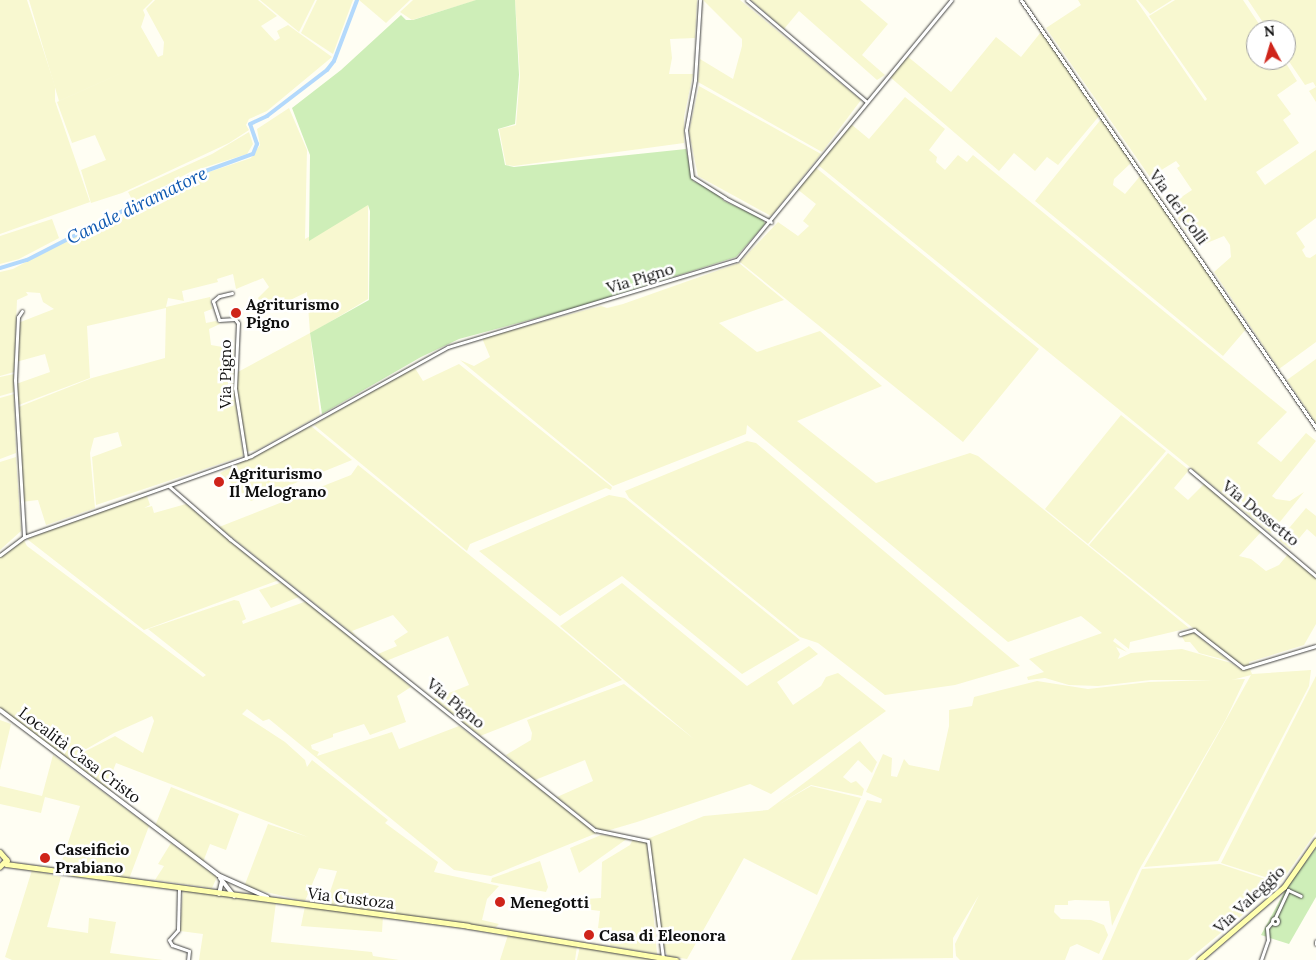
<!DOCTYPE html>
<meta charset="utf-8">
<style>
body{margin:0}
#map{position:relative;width:1316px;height:960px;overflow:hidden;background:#fffef3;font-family:Lora,serif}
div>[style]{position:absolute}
.farmland>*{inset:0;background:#f8f8d0}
.green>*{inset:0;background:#ceeeb8}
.canal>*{height:4px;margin:-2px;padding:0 2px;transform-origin:2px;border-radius:2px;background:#b3d9fc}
.roads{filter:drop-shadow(0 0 1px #434343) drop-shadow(0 0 1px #434343)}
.minor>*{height:3px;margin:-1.5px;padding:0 1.5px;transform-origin:1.5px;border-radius:1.5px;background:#fff}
.minor>.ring{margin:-1.5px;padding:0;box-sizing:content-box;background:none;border:3px solid #fff;border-radius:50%}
.tertiary>*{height:4px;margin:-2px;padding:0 2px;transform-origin:2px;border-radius:2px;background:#fff}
.secondary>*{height:4.5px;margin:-2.25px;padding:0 2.25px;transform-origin:2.25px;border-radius:2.25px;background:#ffffae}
.dots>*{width:14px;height:14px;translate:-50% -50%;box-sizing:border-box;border:2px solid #fff;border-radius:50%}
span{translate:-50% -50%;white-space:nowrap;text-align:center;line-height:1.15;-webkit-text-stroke:5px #fff;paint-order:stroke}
.street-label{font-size:16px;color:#101010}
.poi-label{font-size:16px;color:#101010;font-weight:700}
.left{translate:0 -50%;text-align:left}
.water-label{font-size:18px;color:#0c57b0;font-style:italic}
.north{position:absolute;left:1246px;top:20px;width:50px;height:50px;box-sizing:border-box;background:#fff;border:1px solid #9f9f9f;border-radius:50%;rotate:354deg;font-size:14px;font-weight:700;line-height:20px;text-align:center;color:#101010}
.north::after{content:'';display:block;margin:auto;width:18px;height:22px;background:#cf241a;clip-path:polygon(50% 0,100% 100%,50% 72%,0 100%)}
</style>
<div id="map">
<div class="farmland">
<div style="clip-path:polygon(0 0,27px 0,55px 86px,55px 101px,90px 202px,0 234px)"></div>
<div style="clip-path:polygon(29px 0,153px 0,143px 10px,145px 15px,141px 27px,158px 57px,163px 55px,164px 42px,146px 9px,155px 0,258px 0,277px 16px,261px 26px,275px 41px,280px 38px,277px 31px,288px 25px,332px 57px,267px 111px,249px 119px,246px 125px,249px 130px,229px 143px,122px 193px,91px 203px,81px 170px,106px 160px,95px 135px,72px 143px,57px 102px,146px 62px,59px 101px)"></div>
<div style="clip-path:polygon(260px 0,315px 0,299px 32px)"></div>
<div style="clip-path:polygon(317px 0,353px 0,333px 54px,301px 33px)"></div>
<div style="clip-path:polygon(359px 0,410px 0,386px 23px)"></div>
<div style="clip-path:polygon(413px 0,477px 0,412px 20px,400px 12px)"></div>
<div style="clip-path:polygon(515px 0,697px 0,695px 38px,670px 39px,672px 58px,669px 74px,693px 74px,684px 117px,684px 143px,514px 166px,506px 165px,499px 129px,516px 125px,520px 76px)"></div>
<div style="clip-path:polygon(703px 0,740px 0,861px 100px,822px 152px,698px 82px,700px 59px,733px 79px,742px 46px,742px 39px)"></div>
<div style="clip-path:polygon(751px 0,860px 0,888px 24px,862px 55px,885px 75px,877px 80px,799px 11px,784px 29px)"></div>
<div style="clip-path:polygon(1078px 0,1136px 0,1205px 101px,1207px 99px,1149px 16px,1175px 0,1243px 0,1263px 30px,1256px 30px,1256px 60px,1284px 60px,1297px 81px,1277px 95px,1291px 114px,1283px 120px,1299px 143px,1256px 172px,1265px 185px,1316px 150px,1316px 218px,1296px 233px,1305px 247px,1302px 250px,1306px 257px,1310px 258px,1316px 254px,1316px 342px,1279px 369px,1214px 272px,1231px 257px,1230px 245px,1224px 236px,1197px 247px,1166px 200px,1171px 204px,1192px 190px,1177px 168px,1180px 166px,1176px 161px,1150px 177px,1046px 28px,1081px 5px)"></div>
<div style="clip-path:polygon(1138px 0,1172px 0,1150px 14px)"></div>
<div style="clip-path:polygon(1248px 0,1316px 0,1316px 102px,1309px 91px,1316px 87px,1313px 82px,1305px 85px,1286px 57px,1286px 30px,1268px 30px)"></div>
<div style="clip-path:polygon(1037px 27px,1041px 28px,1100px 115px,1058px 165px,1047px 157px,1035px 171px,1014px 153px,999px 171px,890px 77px,907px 56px,951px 92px,996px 37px,1021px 57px,1041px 32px)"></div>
<div style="clip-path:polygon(699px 86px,821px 154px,771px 216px,698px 176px,689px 132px)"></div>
<div style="clip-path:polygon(905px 97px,945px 129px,929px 150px,937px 157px,936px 162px,945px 170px,958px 155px,967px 162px,973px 155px,1287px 412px,1257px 443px,1281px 462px,1306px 433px,1316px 441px,1272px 496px,1276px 499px,1290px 501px,1304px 492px,1271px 533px,818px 165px,851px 124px,869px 139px)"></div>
<div style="clip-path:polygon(289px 108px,307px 150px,305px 239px,368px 203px,368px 299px,310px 334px,320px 415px,257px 450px,246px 452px,237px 409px,236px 373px,310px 333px,307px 292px,265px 312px,258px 298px,269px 287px,263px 278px,236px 289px,233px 274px,217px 279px,218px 282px,182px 291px,184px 301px,168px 298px,166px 307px,210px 297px,212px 309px,204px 312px,206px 323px,216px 321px,220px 324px,209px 329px,211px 345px,234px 349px,235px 399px,243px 456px,96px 505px,92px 457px,122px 446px,118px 432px,94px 438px,90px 453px,95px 508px,46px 525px,38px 500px,22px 502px,16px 408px,92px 378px,165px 358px,166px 308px,87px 326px,90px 378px,16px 406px,16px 384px,50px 372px,45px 354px,16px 362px,18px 323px,54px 309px,43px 302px,40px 293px,26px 292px,20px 283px,28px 295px,17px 300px,14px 372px,0 376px,0 272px,13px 269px,95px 224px,119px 217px,191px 178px,251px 158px,260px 145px,257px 129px)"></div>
<div style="clip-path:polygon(1102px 118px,1132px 162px,1114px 179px,1113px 185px,1125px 194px,1141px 175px,1247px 328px,1223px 356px,1035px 201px)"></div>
<div style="clip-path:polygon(249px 132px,253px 144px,247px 154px,190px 172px,134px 203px,128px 192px,212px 154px)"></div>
<div style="clip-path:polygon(815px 167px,1039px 349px,963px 442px,740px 262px,778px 222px,798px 236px,809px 226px,803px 221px,816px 204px,797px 189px)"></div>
<div style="clip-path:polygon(52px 219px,59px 238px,19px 259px,0 264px,0 236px)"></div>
<div style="clip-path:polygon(739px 263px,784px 300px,719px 323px,757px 352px,820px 331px,882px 386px,797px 421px,876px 483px,970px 453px,978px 456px,1189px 628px,1130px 642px,1129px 649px,1115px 638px,1113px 641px,1127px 652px,1116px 647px,1120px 654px,1118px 659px,1131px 653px,1182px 649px,1231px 663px,1240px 669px,1250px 669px,1252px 674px,1311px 670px,1309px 686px,1218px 861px,1144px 867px,1251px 675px,1232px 680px,1151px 680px,1098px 686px,1069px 685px,1045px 678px,1028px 680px,1027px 677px,1044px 672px,1029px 659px,1102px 633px,1081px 616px,1008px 642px,747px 425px,746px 434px,613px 486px,460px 360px,474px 366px,490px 357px,482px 338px,601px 306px,607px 308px,623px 304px)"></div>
<div style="clip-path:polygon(1316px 359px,1316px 423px,1287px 380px)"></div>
<div style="clip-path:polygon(459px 364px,612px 487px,611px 490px,606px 488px,470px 544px,467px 551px,314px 425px,413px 365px,423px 381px)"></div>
<div style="clip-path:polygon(14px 374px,14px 392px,0 396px,0 377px)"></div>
<div style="clip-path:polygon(14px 394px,16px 453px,0 459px,0 398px)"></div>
<div style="clip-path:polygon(1121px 415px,1166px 451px,1088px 544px,1045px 509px)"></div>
<div style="clip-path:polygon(311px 426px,352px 460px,251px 501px,220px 473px)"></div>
<div style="clip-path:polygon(747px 441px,756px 443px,1020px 666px,955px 685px,885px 695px,818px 643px,800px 637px,629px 498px,625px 491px)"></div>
<div style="clip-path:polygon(1168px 453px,1189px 470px,1174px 488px,1188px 500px,1205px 483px,1262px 531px,1239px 556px,1251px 559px,1266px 571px,1279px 565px,1288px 554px,1316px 578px,1316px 624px,1304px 645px,1249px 662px,1249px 665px,1242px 667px,1089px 545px)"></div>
<div style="clip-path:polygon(16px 457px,21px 531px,0 550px,0 462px)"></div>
<div style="clip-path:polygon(358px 465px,561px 629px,622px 680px,480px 736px,434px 699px,469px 685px,448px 636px,386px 661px,378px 654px,397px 646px,394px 641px,408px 632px,393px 615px,352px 631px,357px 637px,219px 527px,351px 475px)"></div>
<div style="clip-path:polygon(146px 493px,150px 505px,144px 508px,152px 506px,154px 513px,186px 504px,279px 580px,144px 630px,27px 539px)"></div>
<div style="clip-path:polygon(609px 495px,625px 498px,800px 640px,742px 674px,622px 576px,560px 616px,479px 551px)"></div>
<div style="clip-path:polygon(1306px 508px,1316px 516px,1316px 537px,1307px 529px,1290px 549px,1279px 540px)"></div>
<div style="clip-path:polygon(23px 538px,27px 546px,203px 677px,206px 675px,148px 629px,234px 600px,239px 601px,246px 619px,242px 621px,243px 624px,307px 601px,411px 687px,397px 696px,406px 722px,370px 735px,364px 724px,333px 734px,333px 737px,311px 745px,312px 749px,319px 752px,317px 756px,392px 732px,399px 749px,459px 726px,597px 833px,491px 876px,454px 870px,269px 719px,263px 721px,247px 709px,242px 714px,285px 742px,305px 760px,307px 767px,312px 760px,388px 820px,385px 823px,438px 862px,434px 872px,499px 886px,487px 899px,482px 920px,499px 924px,494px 929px,326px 904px,337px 871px,319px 868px,305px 901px,244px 887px,268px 824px,308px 837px,116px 763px,107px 786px,112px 790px,109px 790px,72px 763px,82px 753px,115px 736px,143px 753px,154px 721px,152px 716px,114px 733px,81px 752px,70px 761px,0 708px,0 557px)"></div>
<div style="clip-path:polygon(283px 582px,299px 597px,271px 608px,259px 590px)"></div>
<div style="clip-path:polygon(622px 583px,747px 686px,809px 646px,818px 654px,777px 682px,793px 705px,821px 686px,826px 677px,838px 673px,886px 711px,771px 794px,750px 784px,637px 822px,603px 832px,597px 829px,557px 797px,593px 781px,585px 760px,535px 780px,506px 755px,531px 740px,532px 733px,527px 720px,624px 684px,694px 739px,560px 626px)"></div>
<div style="clip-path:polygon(1193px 632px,1229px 661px,1199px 653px,1190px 642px,1185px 642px,1181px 635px)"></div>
<div style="clip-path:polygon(1316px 676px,1316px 832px,1281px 882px,1221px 863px)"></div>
<div style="clip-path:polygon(1245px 679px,1226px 719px,1139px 870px,1112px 926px,1109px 901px,1075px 900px,1068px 901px,1068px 905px,1055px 905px,1054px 912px,1061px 919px,1091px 920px,1104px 925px,1108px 935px,1099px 954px,1077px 944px,1070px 947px,1065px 960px,960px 960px,956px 956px,955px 944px,979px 895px,953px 938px,953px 958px,791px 960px,867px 800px,881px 803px,882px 799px,866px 792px,883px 754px,892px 758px,891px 776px,897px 777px,904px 759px,909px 765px,939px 771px,949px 726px,949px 710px,972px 706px,974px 697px,1037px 681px,1088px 689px,1149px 682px)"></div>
<div style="clip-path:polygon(0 720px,11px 724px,0 770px)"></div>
<div style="clip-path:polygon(860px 741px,877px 762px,872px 773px,858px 760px,843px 777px,851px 783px,856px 781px,864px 789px,862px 796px,811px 785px,778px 805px,811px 786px,861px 798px,817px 895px,744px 858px,687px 959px,668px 956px,658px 937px,647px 839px,704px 816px,768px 810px)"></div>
<div style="clip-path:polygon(53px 755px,149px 826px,129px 879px,59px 870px,80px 806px,45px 797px,41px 813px,0 804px,0 786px,42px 796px)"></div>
<div style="clip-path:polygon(171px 787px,239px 814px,226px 850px,210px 844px,203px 862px,155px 826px)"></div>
<div style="clip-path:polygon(601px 835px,628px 838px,579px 873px,570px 848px)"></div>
<div style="clip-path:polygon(633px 839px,647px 842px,657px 954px,610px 946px,611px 930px,598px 928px,600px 911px,584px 909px,585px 899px,601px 898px,602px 862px,630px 845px)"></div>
<div style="clip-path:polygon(171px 843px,217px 877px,212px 888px,155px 880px,164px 866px,158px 864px)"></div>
<div style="clip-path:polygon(540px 861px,548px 887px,546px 892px,491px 882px,492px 878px)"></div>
<div style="clip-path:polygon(1220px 864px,1280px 884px,1188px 960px,1102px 960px,1142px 869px)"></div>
<div style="clip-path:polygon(32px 870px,61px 877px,47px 927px,88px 933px,89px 918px,116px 922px,110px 953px,163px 960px,12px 960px,5px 957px)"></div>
<div style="clip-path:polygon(183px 890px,276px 902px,271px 942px,372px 952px,373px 956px,399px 960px,199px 960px,203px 934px,180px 931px)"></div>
<div style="clip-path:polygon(305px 906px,383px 916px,382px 932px,301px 926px)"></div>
<div style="clip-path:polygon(508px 935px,577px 946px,575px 960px,500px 960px)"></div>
<div style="clip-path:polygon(580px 946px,666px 960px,577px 960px)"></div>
</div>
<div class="green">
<div style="clip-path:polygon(476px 0,515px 0,519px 75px,515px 124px,498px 129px,505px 165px,514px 167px,686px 149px,693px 181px,713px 190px,724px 201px,763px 219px,765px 224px,736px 257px,578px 307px,459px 339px,421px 357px,322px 414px,310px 333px,369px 300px,370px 211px,368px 205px,309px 241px,310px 155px,292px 108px,341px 70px,401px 15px,406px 20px,413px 20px)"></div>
<div style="clip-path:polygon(1316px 848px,1316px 897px,1289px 944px,1261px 935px,1287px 887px)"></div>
</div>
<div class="canal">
<div style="left:0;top:268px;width:28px;rotate:-17deg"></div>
<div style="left:27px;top:260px;width:182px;rotate:-27.1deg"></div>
<div style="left:189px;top:177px;width:68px;rotate:-19.8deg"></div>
<div style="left:253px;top:154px;width:11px;rotate:-68deg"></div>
<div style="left:257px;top:144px;width:21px;rotate:-109deg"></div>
<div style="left:250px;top:124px;width:19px;rotate:-25deg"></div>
<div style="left:267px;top:116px;width:76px;rotate:-37.5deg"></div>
<div style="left:327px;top:70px;width:11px;rotate:-52deg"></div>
<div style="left:334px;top:61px;width:65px;rotate:-69.3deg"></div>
</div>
<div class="roads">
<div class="minor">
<div style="left:700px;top:0;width:80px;rotate:93.6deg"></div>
<div style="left:695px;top:80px;width:51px;rotate:100.2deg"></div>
<div style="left:686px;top:130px;width:47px;rotate:82.7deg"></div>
<div style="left:692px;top:177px;width:39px;rotate:32deg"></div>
<div style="left:725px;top:198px;width:52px;rotate:27.6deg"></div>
<div style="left:747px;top:0;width:157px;rotate:40.4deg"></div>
<div style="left:1021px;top:0;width:520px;rotate:55.42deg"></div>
<div style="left:232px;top:293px;width:13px;rotate:167deg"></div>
<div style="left:219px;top:296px;width:8px;rotate:140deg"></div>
<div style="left:213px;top:301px;width:20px;rotate:72deg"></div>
<div style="left:219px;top:320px;width:16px;rotate:-4deg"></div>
<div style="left:235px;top:319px;width:5px;rotate:53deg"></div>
<div style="left:238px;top:323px;width:65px;rotate:92.6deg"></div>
<div style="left:235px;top:388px;width:71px;rotate:81.1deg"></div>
<div style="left:22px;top:311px;width:7px;rotate:124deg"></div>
<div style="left:18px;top:317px;width:63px;rotate:92.7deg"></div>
<div style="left:15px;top:380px;width:157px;rotate:86.7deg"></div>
<div style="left:1190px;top:470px;width:165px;rotate:40.1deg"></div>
<div style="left:169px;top:486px;width:81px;rotate:41deg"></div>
<div style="left:230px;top:539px;width:467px;rotate:38.6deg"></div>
<div style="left:595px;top:830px;width:54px;rotate:11.7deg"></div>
<div style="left:648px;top:841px;width:118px;rotate:82.7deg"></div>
<div style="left:0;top:555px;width:30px;rotate:-37deg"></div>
<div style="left:24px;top:537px;width:241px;rotate:-19.6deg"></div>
<div style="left:251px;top:456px;width:225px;rotate:-29deg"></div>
<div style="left:448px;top:347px;width:302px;rotate:-16.8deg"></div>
<div style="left:737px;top:260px;width:337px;rotate:-50.5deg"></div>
<div style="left:1180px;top:634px;width:15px;rotate:-16deg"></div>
<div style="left:1194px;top:630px;width:62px;rotate:37.8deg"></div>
<div style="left:1243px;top:668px;width:76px;rotate:-16.8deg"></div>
<div style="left:179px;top:888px;width:42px;rotate:91.4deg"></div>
<div style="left:178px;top:930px;width:13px;rotate:132deg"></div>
<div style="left:169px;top:940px;width:6px;rotate:59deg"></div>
<div style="left:172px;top:945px;width:18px;rotate:19deg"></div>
<div style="left:189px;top:951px;width:9px;rotate:96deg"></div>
<div class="ring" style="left:1272px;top:918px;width:3px;height:3px"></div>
<div style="left:1275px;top:918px;width:31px;rotate:-65deg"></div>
<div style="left:1288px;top:890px;width:14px;rotate:25deg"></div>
<div style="left:1316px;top:941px;width:3px;rotate:90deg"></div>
<div style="left:1261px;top:960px;width:21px;rotate:-71deg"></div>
<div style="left:1268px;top:940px;width:12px;rotate:-95deg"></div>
<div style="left:1267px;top:928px;width:8px;rotate:-50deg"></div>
</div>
<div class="tertiary">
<div style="left:0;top:710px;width:273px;rotate:37.1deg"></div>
<div style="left:218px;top:875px;width:54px;rotate:24.2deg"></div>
<div style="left:220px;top:878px;width:23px;rotate:52deg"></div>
<div style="left:219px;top:894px;width:13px;rotate:-77deg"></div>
</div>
<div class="secondary">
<div style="left:0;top:852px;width:11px;rotate:49deg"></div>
<div style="left:7px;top:860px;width:10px;rotate:135deg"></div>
<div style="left:6px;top:864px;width:466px;rotate:7.6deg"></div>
<div style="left:468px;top:926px;width:211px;rotate:9.3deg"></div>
<div style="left:1199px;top:960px;width:112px;rotate:-40.7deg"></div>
<div style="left:1284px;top:887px;width:56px;rotate:-55.2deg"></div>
</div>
</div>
<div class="dots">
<div style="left:236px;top:313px;background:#cf241a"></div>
<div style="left:219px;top:482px;background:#cf241a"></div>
<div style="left:45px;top:858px;background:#cf241a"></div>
<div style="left:500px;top:902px;background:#cf241a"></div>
<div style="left:589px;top:935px;background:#cf241a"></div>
</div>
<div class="street-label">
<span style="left:1179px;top:207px;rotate:54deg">Via dei Colli</span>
<span style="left:640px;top:278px;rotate:-17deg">Via Pigno</span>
<span style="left:225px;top:374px;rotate:-90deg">Via Pigno</span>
<span style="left:1261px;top:513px;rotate:39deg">Via Dossetto</span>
<span style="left:456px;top:703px;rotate:39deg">Via Pigno</span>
<span style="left:80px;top:755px;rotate:37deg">Località Casa Cristo</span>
<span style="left:351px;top:898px;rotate:7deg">Via Custoza</span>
<span style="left:1249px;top:899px;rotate:-43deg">Via Valeggio</span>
</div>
<div class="poi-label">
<span class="left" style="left:246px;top:313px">Agriturismo<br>Pigno</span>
<span class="left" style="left:229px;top:482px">Agriturismo<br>Il Melograno</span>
<span class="left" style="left:55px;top:858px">Caseificio<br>Prabiano</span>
<span class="left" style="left:510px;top:902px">Menegotti</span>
<span class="left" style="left:599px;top:935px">Casa di Eleonora</span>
</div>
<div class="water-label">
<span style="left:137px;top:206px;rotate:-26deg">Canale diramatore</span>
</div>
<div class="north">N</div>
</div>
